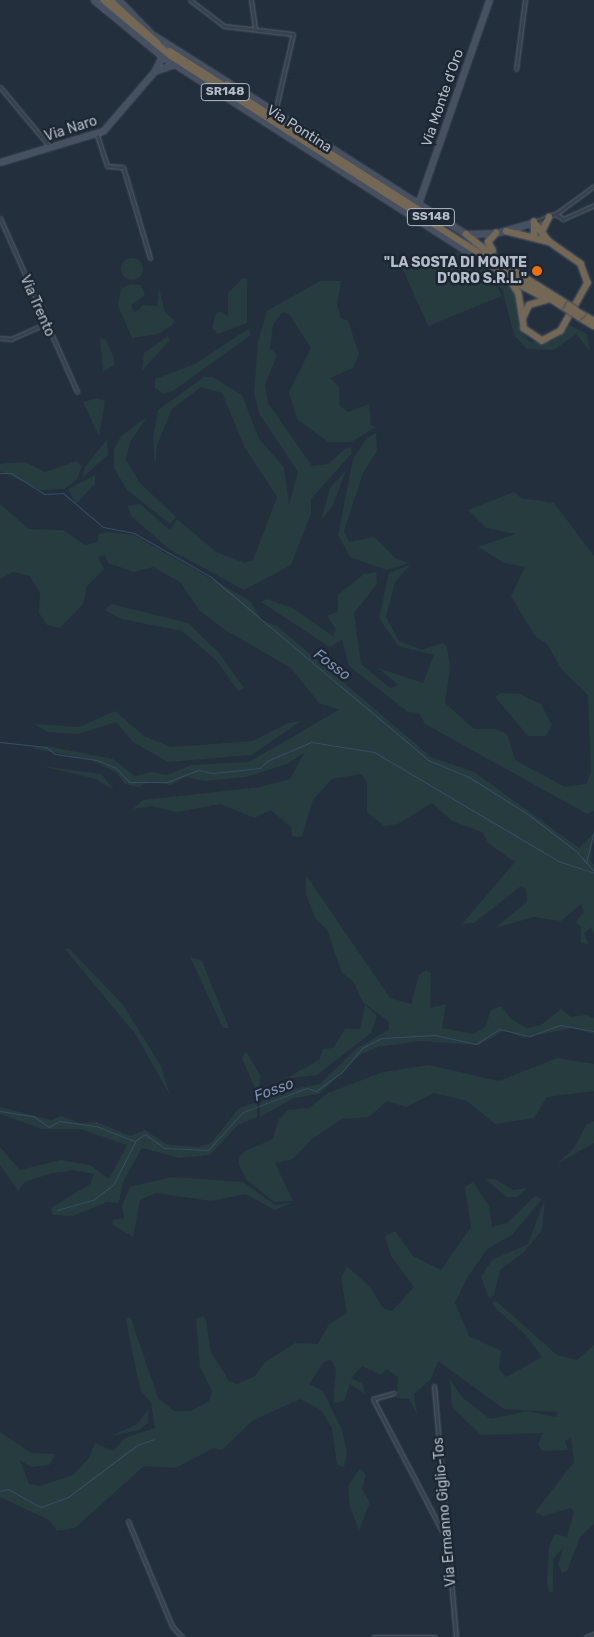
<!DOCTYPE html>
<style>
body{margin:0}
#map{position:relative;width:594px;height:1637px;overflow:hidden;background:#242f3e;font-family:Rubik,sans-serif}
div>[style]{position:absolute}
.green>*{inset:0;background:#263c3f}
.round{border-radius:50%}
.stream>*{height:1px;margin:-0.5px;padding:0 0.5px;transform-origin:0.5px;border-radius:0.5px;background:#394c67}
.roads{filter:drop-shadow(0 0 1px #565f6c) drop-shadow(0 0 1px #565f6c)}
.street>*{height:3px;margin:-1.5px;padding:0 1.5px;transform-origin:1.5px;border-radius:1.5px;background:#38414e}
.secondary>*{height:4.5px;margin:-2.25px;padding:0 2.25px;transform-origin:2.25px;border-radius:2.25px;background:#465061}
.highway>*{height:5.5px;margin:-2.75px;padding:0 2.75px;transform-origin:2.75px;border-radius:2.75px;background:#746855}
.bridges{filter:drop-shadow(0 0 1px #434c59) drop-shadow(0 0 1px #434c59)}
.highway-bridge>*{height:5.5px;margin:-2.75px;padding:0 2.75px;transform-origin:2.75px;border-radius:2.75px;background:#746855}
.dots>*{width:14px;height:14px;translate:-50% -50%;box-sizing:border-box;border:2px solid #1d2633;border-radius:50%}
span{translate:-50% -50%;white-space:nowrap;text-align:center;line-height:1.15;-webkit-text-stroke:5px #1d2633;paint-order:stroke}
.shield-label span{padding:1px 4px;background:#1d2633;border:1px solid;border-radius:4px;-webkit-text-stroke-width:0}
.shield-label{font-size:12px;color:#b4bcc9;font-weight:700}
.street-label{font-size:14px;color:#b4bcc9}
.poi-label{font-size:14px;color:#b4bcc9;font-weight:700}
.right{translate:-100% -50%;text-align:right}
.water-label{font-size:15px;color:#7c92b1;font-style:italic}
</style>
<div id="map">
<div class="green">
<div style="clip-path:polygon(462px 252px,496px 284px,502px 296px,428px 326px,400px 263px)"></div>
<div style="clip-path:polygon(468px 254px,514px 291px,519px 328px,530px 342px,552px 341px,569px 325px,587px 334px,590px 351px,576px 334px,554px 350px,527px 349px,514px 335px,502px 289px,466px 257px)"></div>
<div class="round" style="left:121px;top:258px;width:22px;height:22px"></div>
<div style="clip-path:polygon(243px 278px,247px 279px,247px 323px,218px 334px,212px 329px,215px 316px,219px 311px,228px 316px,228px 293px)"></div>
<div style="clip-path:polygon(320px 281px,341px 281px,337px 306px,341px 318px,348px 321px,359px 354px,353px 368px,330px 378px,339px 387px,340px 406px,348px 412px,369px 404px,371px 425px,376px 427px,351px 442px,328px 442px,297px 419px,289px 392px,311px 348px,289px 314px,282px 312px,273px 325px,270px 348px,277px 355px,265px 385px,268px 403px,312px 466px,328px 464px,345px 449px,351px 447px,352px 453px,311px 499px,311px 513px,291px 565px,244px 590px,169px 549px,131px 516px,128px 506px,140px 504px,170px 530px,177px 519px,216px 552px,245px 563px,253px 560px,277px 497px,245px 448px,222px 393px,201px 387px,172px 409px,157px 445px,155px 468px,153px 437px,158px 410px,204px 377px,213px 377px,242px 395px,259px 439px,284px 467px,289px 504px,298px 472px,260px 415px,254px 394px,258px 341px,267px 311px)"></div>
<div style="clip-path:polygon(130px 284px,141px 285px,145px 295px,131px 305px,135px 313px,143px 305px,157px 306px,159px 288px,165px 312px,175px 321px,171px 326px,158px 334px,132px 338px,118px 306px,121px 289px)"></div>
<div style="clip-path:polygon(248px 329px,251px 335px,173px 391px,163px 394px,155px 388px,155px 379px,195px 364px)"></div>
<div style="clip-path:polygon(168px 336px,169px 341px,142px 371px,144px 353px)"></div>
<div style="clip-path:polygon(100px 338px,106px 340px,114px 358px,114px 365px,103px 372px)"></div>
<div style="clip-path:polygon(98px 398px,105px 401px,99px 436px,83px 402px)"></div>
<div style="clip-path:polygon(147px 417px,130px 442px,126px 460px,140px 483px,176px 517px,170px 524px,127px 490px,114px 468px,114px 449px,121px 436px)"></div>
<div style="clip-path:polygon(376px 433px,377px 451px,363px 473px,344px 531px,349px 542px,374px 537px,395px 558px,408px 563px,387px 570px,350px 557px,338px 535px,353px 459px,367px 438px)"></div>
<div style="clip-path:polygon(107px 439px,108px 455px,82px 478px,85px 467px)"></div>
<div style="clip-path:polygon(77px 461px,82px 466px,77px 479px,65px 489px,41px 490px,0 471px,0 464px,9px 463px,25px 462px,45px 472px)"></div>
<div style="clip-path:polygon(346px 470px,333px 505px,321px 521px,330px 488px)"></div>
<div style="clip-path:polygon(95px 475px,95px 484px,76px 504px,68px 489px)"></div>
<div style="clip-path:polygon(514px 492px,521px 498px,554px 503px,594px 556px,594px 811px,587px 814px,425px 724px,419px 713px,408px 712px,349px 666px,342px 639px,330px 647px,261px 602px,267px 599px,294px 609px,333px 636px,336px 630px,327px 616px,338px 611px,338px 595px,364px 574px,376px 572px,377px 584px,354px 613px,361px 664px,390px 688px,398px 685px,378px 668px,423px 683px,434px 655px,398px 646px,379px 618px,389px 573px,410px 565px,395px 582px,386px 617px,399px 641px,422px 650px,443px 643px,447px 647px,450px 668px,445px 703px,474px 729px,494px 729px,507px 734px,515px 760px,565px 787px,586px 784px,591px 772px,588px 695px,562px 670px,547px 644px,535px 636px,511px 596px,525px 567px,504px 563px,478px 547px,516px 534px,486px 528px,468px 510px)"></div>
<div style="clip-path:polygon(0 504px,29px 529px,63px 530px,85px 545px,97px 542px,99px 534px,107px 532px,134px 535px,250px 601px,262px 620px,277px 626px,431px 757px,474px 772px,579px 848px,594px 833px,590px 860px,594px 865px,594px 935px,591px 927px,584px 933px,589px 945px,581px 942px,581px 927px,576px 922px,584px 911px,581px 904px,561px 921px,534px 917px,495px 928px,527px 902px,526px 889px,521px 886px,474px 923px,462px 924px,515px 862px,489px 844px,482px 832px,452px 821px,432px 803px,398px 824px,384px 826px,367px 812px,367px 782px,361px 774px,332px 779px,313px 800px,302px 836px,298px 837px,292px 836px,291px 827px,271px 810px,254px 818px,221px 804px,177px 812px,151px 806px,133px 809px,143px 800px,260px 787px,290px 779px,304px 753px,287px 764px,246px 777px,205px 781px,186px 777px,171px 785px,149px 782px,138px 787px,125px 784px,117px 773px,89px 759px,29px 748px,46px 746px,113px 759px,135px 776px,152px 772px,167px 775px,191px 765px,249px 762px,339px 710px,319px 703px,291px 668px,225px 630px,200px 611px,180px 582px,153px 567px,134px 572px,108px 563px,105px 555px,98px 557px,104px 569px,87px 586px,83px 604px,60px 628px,47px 625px,39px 613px,40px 593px,30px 576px,13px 572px,0 579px)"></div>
<div style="clip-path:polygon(111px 604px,188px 623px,219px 653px,244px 688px,238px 691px,217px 661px,182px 631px,121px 619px,105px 610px)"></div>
<div style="clip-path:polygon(501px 693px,520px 694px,541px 704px,552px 725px,546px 736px,528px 736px,495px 697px)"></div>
<div style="clip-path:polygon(115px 711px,144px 736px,171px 747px,253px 741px,288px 723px,301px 721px,252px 755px,168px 762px,133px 742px,116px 722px,78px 734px,48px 732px,34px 724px,79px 727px)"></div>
<div style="clip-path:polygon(42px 766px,101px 774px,114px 790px,96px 779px)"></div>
<div style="clip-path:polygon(306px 875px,390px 998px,411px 1004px,419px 975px,426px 970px,431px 973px,430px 1008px,446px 1004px,442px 1028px,473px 1034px,485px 1027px,491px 1010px,501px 1006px,511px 1019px,527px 1028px,541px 1025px,561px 1009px,571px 1017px,586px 1015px,594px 1018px,594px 1034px,572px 1028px,523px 1038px,505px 1030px,479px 1045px,420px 1041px,378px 1047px,361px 1054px,319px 1094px,294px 1098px,260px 1117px,260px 1103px,272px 1093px,320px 1084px,356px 1049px,389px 1029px,389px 1022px,363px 1002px,353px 981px,342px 973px,327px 930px,315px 918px,306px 894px)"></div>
<div style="clip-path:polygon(69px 948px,123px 1005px,161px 1066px,170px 1095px,136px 1035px,65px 949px)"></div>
<div style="clip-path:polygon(190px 957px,202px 961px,229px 1028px,223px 1028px)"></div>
<div style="clip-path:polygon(365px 1005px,377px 1016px,371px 1033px,317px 1075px,285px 1079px,319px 1060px,323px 1049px,333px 1048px,345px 1029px,360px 1029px)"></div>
<div style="clip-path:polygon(246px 1051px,260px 1075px,259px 1098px,242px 1058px)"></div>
<div style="clip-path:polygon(557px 1058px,594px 1064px,594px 1091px,547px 1097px,534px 1118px,495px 1124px,467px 1101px,434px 1093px,406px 1107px,387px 1101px,369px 1117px,342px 1119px,312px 1139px,293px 1159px,275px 1163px,293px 1201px,274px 1202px,246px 1179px,239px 1165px,239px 1157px,245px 1151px,273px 1139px,279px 1119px,288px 1110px,309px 1108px,328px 1093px,383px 1072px,429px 1065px,499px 1081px)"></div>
<div style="clip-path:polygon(257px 1102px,257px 1117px,238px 1125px,210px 1155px,180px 1158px,142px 1148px,123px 1182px,119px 1203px,107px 1202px,73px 1216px,53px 1215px,51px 1208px,90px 1184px,94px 1174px,73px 1170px,49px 1174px,25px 1182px,18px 1191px,0 1165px,0 1147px,20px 1170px,61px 1160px,90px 1165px,109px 1179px,127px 1145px,80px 1129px,42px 1129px,0 1114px,0 1107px,51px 1120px,61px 1116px,80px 1123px,97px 1122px,130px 1136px,145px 1130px,166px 1144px,199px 1147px,211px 1143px,239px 1108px)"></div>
<div style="clip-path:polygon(594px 1121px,594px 1143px,557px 1164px,574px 1148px,586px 1125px)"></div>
<div style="clip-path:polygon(171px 1177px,243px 1182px,275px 1205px,294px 1202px,275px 1210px,246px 1194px,211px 1201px,156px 1193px,140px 1200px,133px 1237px,112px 1224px,113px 1220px,124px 1218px,122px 1206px,130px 1187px)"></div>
<div style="clip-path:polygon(486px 1179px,495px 1179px,513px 1190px,527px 1188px,517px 1197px,506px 1197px)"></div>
<div style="clip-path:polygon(473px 1182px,489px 1206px,492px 1227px,507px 1223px,535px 1196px,542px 1199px,512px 1235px,487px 1249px,467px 1278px,455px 1303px,469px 1336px,501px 1351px,499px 1369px,506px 1377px,542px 1357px,525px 1334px,496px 1309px,492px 1303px,496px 1301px,557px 1355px,577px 1360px,594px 1345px,594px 1524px,580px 1537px,567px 1571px,562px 1573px,558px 1564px,564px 1547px,553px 1559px,553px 1591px,549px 1593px,547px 1582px,549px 1547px,555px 1534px,567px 1537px,574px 1512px,571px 1508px,543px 1516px,535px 1512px,574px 1462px,571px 1437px,565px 1441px,568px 1450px,542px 1451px,538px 1444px,543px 1433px,481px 1435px,452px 1407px,450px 1379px,462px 1397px,490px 1419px,528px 1411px,556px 1417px,558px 1412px,504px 1409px,438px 1361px,431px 1379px,414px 1394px,417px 1414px,409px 1399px,397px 1398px,398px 1377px,387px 1369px,381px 1375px,362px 1366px,351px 1378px,363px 1384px,365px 1394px,350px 1384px,344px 1401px,333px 1403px,336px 1369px,331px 1360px,324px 1362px,309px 1384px,323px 1391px,342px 1430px,347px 1453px,344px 1467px,337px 1465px,332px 1428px,321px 1410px,300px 1399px,252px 1421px,222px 1450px,214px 1448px,175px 1468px,144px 1466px,75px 1528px,57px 1531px,49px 1520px,0 1497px,0 1432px,31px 1453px,56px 1454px,49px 1465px,31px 1467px,20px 1460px,29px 1484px,40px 1486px,73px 1475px,89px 1458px,95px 1443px,113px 1451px,125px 1438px,155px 1428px,151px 1403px,141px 1391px,136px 1370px,126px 1320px,130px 1316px,158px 1398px,174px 1411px,191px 1411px,209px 1401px,212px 1391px,200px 1367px,196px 1319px,203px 1316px,206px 1320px,211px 1352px,229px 1381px,237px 1384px,255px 1376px,264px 1363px,295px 1343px,318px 1344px,329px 1324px,347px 1313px,341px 1278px,347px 1266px,371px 1288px,383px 1308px,392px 1311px,414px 1287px,391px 1256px,385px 1236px,395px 1231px,413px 1256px,441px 1270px,471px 1227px,465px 1187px)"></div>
<div style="clip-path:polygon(545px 1199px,542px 1230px,524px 1252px,500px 1270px,494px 1295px,489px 1298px,481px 1277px,492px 1260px,528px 1244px)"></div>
<div style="clip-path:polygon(148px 1410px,148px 1423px,139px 1430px,110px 1436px,136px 1425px)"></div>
<div style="clip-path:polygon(360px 1468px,366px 1475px,362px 1489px,370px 1502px,359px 1530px,350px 1507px,348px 1486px)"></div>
</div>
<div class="stream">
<div style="left:94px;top:4px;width:4px;rotate:34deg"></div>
<div style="left:98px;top:7px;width:7px;rotate:45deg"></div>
<div style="left:0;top:473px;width:11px"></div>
<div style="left:11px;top:473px;width:39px;rotate:32deg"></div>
<div style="left:44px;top:494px;width:19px;rotate:-3deg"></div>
<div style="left:63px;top:493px;width:52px;rotate:40.4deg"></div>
<div style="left:103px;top:527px;width:32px;rotate:11deg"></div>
<div style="left:134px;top:533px;width:89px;rotate:29.7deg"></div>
<div style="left:211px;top:577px;width:284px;rotate:40.1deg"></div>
<div style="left:428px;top:760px;width:44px;rotate:22.5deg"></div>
<div style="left:469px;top:777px;width:71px;rotate:32.3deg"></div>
<div style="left:529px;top:815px;width:59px;rotate:37.5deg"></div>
<div style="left:576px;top:851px;width:27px;rotate:48deg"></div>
<div style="left:0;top:742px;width:46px;rotate:6.2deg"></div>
<div style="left:46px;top:747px;width:11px;rotate:38deg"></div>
<div style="left:55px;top:754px;width:42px;rotate:8.1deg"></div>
<div style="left:97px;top:760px;width:21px;rotate:23deg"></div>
<div style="left:116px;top:768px;width:19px;rotate:47deg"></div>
<div style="left:129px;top:782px;width:38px"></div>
<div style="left:167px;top:782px;width:34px;rotate:-21deg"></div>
<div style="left:199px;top:770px;width:14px;rotate:12deg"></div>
<div style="left:213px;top:773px;width:47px;rotate:-6.1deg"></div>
<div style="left:260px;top:768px;width:10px;rotate:-45deg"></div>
<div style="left:267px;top:761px;width:48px;rotate:-23.4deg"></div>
<div style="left:311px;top:742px;width:64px;rotate:9deg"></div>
<div style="left:374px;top:752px;width:214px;rotate:30.6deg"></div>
<div style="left:558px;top:861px;width:38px;rotate:18deg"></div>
<div style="left:586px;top:863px;width:33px;rotate:-76deg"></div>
<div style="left:0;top:1111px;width:33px;rotate:9deg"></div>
<div style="left:33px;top:1116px;width:19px;rotate:35deg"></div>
<div style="left:49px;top:1127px;width:12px;rotate:-31deg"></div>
<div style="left:59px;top:1121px;width:37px;rotate:8deg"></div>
<div style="left:96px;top:1126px;width:41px;rotate:21.5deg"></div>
<div style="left:135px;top:1141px;width:12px;rotate:-35deg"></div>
<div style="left:145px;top:1134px;width:24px;rotate:36deg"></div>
<div style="left:164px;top:1148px;width:44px;rotate:2.6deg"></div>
<div style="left:208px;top:1150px;width:52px;rotate:-47.4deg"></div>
<div style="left:243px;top:1112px;width:68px;rotate:-20.6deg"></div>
<div style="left:307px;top:1088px;width:9px;rotate:18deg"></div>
<div style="left:316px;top:1091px;width:32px;rotate:-36deg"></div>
<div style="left:342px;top:1072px;width:31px;rotate:-50deg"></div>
<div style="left:362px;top:1048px;width:22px;rotate:-27deg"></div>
<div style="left:382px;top:1038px;width:53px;rotate:-3.2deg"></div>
<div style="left:435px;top:1035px;width:42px;rotate:12.4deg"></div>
<div style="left:476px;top:1044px;width:27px;rotate:-33deg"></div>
<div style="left:499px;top:1029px;width:32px;rotate:13deg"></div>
<div style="left:530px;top:1036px;width:32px;rotate:-20deg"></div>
<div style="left:560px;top:1025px;width:35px;rotate:10deg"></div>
<div style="left:57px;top:1210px;width:37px;rotate:-16deg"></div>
<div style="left:93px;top:1200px;width:25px;rotate:-37deg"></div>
<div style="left:113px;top:1185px;width:48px;rotate:-62.9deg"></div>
<div style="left:0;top:1491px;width:8px;rotate:-14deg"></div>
<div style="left:8px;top:1489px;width:38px;rotate:29deg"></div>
<div style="left:41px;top:1507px;width:29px;rotate:-20deg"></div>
<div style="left:68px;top:1497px;width:86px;rotate:-37deg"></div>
<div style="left:137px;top:1445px;width:18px;rotate:-19deg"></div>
</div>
<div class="roads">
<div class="street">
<div style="left:190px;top:0;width:43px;rotate:37.4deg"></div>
<div style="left:224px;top:26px;width:69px;rotate:6.6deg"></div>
<div style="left:293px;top:34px;width:80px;rotate:103deg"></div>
<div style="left:251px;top:0;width:28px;rotate:82deg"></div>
<div style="left:516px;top:69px;width:70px;rotate:-82.6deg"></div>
<div style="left:0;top:87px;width:78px;rotate:50.2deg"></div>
<div style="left:97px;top:135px;width:33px;rotate:72deg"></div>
<div style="left:107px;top:166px;width:16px;rotate:4deg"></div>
<div style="left:123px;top:167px;width:95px;rotate:73.5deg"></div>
<div style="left:556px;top:214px;width:9px;rotate:36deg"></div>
<div style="left:563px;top:219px;width:34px;rotate:-24deg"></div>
<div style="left:0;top:218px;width:190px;rotate:66.1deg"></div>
<div style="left:535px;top:222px;width:24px;rotate:-22deg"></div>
<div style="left:557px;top:213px;width:46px;rotate:-36.1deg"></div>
<div style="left:0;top:338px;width:11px;rotate:5deg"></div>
<div style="left:11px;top:339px;width:37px;rotate:-24deg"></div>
<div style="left:434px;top:1386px;width:252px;rotate:85deg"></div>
<div style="left:394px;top:1393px;width:22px;rotate:164deg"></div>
<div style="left:373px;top:1399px;width:156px;rotate:62.4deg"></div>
<div style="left:128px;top:1521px;width:114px;rotate:67.3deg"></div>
<div style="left:172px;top:1626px;width:15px;rotate:48deg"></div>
<div style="left:373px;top:1637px;width:62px"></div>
<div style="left:586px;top:1637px;width:9px;rotate:-21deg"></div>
</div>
<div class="secondary">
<div style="left:94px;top:0;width:88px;rotate:39.5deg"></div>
<div style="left:162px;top:56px;width:388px;rotate:32.6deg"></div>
<div style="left:119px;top:0;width:47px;rotate:45.9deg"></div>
<div style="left:152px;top:34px;width:93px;rotate:32.3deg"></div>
<div style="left:155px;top:71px;width:21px;rotate:-19deg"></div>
<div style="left:238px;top:88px;width:271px;rotate:32.6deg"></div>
<div style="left:466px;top:234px;width:30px;rotate:-2deg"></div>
<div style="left:496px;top:233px;width:40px;rotate:-16deg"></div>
<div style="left:0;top:162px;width:108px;rotate:-16.8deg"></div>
<div style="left:103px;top:131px;width:78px;rotate:-49.2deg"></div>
<div style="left:154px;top:72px;width:18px;rotate:-63deg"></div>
<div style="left:418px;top:204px;width:216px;rotate:-70.8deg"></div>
</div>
<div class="highway">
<div style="left:104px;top:0;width:87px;rotate:39.9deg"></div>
<div style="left:171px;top:56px;width:470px;rotate:32.6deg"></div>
<div style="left:110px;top:0;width:64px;rotate:41.9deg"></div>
<div style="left:170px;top:51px;width:303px;rotate:32.5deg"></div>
<div style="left:227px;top:84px;width:13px;rotate:23deg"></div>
<div style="left:543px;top:230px;width:14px;rotate:-65deg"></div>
<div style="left:506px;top:231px;width:45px;rotate:14deg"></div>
<div style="left:550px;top:242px;width:38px;rotate:35deg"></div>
<div style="left:581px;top:264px;width:20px;rotate:70deg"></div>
<div style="left:588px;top:283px;width:55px;rotate:119.4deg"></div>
<div style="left:561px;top:331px;width:21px;rotate:152deg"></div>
<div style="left:542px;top:341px;width:22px;rotate:-146deg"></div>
<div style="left:524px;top:329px;width:36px;rotate:-99deg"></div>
<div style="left:518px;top:293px;width:17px;rotate:-123deg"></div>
<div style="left:466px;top:234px;width:46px;rotate:38.9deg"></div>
<div style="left:534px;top:235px;width:13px;rotate:-90deg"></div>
<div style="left:534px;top:222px;width:24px;rotate:52deg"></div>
<div style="left:493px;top:251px;width:10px;rotate:-119deg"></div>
<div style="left:488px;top:242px;width:12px;rotate:-48deg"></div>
<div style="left:488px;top:262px;width:27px;rotate:39deg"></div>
<div style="left:509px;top:279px;width:41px;rotate:27.8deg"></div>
<div style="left:507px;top:266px;width:73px;rotate:32.2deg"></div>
<div style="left:582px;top:314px;width:14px;rotate:30deg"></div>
<div style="left:579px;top:317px;width:17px;rotate:31deg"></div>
<div style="left:523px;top:318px;width:14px;rotate:-65deg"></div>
<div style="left:529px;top:305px;width:18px;rotate:-16deg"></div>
</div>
</div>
<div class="bridges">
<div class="highway-bridge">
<div style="left:569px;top:305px;width:16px;rotate:35deg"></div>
<div style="left:567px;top:309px;width:14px;rotate:34deg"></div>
</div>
</div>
<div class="dots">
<div style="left:537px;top:271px;background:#e8710a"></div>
</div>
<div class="shield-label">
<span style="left:225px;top:92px">SR148</span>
<span style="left:431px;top:217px">SS148</span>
</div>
<div class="street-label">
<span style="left:443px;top:98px;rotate:-71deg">Via Monte d'Oro</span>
<span style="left:71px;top:129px;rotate:-18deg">Via Naro</span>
<span style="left:299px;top:129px;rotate:33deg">Via Pontina</span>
<span style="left:37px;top:306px;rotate:66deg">Via Trento</span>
<span style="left:445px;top:1512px;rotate:-95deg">Via Ermanno Giglio-Tos</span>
</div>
<div class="poi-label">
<span class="right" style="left:527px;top:271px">"LA SOSTA DI MONTE<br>D'ORO S.R.L."</span>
</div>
<div class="water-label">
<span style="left:332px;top:665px;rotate:37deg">Fosso</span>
<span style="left:274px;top:1090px;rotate:-20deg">Fosso</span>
</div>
</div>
